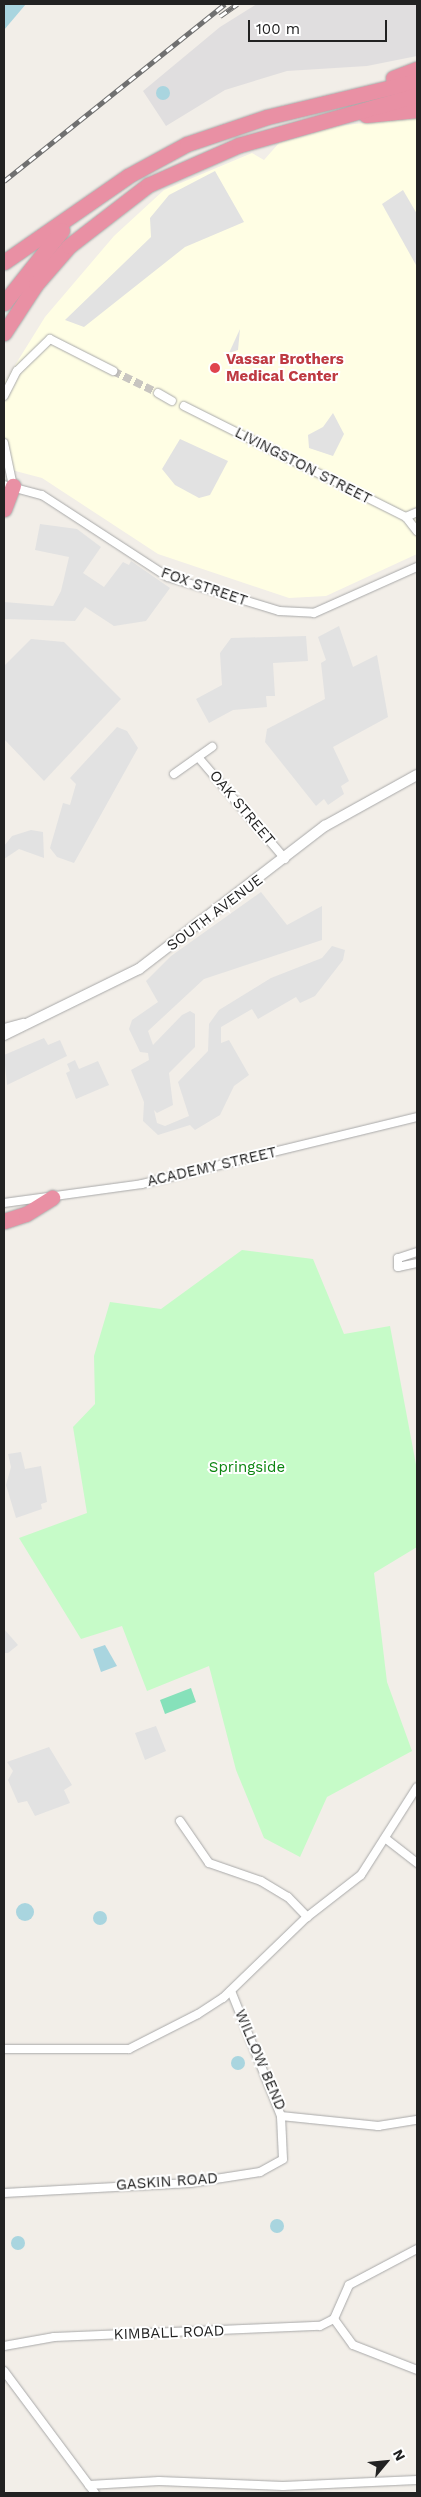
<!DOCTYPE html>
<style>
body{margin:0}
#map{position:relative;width:421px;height:2497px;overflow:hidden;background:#f2eee8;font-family:"Work Sans",sans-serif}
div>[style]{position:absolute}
.residential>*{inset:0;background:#e0dedf}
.education>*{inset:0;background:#fffee4}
.park>*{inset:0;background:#c6fbc8}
.pitch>*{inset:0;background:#86e1ba}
.parking>*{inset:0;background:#e2e2e2}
.water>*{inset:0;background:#a9d5df}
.round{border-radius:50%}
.minor-tunnel>*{height:8px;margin-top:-4px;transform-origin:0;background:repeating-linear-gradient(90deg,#c8c5c0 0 8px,transparent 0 12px)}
.roads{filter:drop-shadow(0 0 1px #a9a9a9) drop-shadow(0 0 1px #a9a9a9)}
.minor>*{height:8px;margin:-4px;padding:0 4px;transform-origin:4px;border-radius:4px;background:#fff}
.tertiary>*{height:10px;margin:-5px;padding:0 5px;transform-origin:5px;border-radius:5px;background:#fff}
.motorway>*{height:15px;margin:-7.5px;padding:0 7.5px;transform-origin:7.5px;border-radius:7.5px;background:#e990a4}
.rail>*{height:4.5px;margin-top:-2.25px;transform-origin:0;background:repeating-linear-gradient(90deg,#fff 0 8px,#707070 0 16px);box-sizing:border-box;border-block:1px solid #707070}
.dots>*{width:14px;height:14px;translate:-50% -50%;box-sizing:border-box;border:2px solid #fff;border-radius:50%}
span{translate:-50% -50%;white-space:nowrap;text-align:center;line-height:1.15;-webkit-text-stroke:4px #fff;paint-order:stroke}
.health-label{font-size:15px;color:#be3a42;font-weight:700}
.left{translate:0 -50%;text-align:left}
.street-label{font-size:15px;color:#222}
.park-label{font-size:15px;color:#0b8510}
.frame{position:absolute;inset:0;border:5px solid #222;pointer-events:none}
.north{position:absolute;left:361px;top:2437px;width:50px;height:50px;-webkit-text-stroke:4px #fff;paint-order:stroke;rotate:62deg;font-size:14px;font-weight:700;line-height:20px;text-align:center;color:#222}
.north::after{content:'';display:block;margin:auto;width:18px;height:22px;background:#222;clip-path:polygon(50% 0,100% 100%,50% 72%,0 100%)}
.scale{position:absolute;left:248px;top:20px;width:139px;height:22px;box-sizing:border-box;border:2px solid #222;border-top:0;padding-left:6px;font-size:15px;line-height:18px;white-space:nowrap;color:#222;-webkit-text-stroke:4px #fff;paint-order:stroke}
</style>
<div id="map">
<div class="residential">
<div style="clip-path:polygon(257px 4px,417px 4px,417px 56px,367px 66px,287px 71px,225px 90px,166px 126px,143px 91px,220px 27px)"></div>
</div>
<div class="education">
<div style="clip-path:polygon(417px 117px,417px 554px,326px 596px,289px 598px,158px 554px,42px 478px,4px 468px,4px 383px,45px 317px,114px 236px,164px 190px,252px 153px,264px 160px,279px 143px,337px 126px)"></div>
</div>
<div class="park">
<div style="clip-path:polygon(242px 1250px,313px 1259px,344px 1334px,390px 1326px,417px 1470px,417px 1547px,374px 1573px,387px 1682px,412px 1751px,327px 1797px,300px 1857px,264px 1838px,236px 1770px,209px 1666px,147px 1691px,122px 1626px,81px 1639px,19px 1538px,87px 1513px,73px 1427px,95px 1404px,94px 1356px,110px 1302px,161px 1309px)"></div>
</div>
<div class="pitch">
<div style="clip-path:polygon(191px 1688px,196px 1702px,165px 1714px,160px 1700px)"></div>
</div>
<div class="parking">
<div style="clip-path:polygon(215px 171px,244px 222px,185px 247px,84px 327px,65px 320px,151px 237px,150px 218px,169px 195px)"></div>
<div style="clip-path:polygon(403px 190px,417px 214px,416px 265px,382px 204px)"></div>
<div style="clip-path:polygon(240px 329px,238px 350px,229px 353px)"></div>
<div style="clip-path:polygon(333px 413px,344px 434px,333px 456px,309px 448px,308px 435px,323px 427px)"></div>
<div style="clip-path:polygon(180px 439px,228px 461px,210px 495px,199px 498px,175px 485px,162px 469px)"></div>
<div style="clip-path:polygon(40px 524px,77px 529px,101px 547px,83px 573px,104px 587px,123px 562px,129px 565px,131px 561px,170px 588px,146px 621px,114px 626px,85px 607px,75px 621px,4px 619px,4px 602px,53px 606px,61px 591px,69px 557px,35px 550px)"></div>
<div style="clip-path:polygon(339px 626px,353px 667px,377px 655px,388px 717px,333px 747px,349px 781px,341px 786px,344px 794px,328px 805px,324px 799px,316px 806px,265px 742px,267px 729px,325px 699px,321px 663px,326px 660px,318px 637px)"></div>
<div style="clip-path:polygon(306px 636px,308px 661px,273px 663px,275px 696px,266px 696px,267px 707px,233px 710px,209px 723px,196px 699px,222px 685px,220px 653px,231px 638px)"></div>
<div style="clip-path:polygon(31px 639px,64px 642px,121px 699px,44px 781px,4px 739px,4px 666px)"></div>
<div style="clip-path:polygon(117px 727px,127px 731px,138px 748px,74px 863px,57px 857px,50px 848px,63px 803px,70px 805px,76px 784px,70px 778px)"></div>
<div style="clip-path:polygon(31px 830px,43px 832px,44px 858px,19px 849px,4px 859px,4px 846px,12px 836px)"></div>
<div style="clip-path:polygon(261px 892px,287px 925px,322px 906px,322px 940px,204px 979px,148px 1031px,153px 1045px,182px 1015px,190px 1011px,195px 1014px,195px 1047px,169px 1073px,173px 1105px,157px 1113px,154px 1110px,157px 1123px,165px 1126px,189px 1116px,178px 1082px,208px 1051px,209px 1024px,219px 1010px,271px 978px,322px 958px,332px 946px,345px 950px,343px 960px,315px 996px,300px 1003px,296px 997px,258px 1019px,252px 1009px,221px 1027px,221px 1043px,229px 1040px,249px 1075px,234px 1086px,220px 1115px,195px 1130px,190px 1125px,158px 1135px,143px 1121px,144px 1102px,131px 1070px,149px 1060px,148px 1053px,140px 1052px,129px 1029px,132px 1020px,158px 1002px,146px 981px,171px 956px)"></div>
<div style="clip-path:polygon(44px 1038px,48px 1045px,60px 1040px,67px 1056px,7px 1085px,4px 1055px)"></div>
<div style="clip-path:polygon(75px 1060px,79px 1069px,98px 1061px,109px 1085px,76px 1099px,66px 1073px,70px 1071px,67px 1064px)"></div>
<div style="clip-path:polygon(21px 1452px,25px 1469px,41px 1466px,47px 1502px,41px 1504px,42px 1509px,16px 1518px,6px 1485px,11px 1467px,8px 1454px)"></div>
<div style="clip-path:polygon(4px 1629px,18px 1645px,8px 1653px,4px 1653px)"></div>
<div style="clip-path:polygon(156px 1726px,166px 1751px,145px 1760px,135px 1733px)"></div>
<div style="clip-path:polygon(49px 1747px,72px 1785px,64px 1790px,70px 1803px,35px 1816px,27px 1801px,18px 1803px,8px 1780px,13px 1771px,7px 1762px)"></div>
</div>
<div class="water">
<div style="clip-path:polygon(4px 4px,26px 4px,4px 30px)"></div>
<div class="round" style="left:156px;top:86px;width:14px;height:14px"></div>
<div style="clip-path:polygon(105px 1645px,117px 1666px,101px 1672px,93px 1649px)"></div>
<div class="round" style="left:16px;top:1903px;width:18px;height:18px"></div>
<div class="round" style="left:93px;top:1911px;width:14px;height:14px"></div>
<div class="round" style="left:231px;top:2056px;width:14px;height:14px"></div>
<div class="round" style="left:270px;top:2219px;width:14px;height:14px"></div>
<div class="round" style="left:11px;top:2236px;width:14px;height:14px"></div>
</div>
<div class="minor-tunnel">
<div style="left:113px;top:371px;width:50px;rotate:26.1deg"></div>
</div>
<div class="roads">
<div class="minor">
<div style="left:158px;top:393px;width:16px;rotate:30deg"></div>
<div style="left:4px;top:396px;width:28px;rotate:-63deg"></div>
<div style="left:17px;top:371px;width:46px;rotate:-44.1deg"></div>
<div style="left:50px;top:339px;width:71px;rotate:26.9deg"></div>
<div style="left:184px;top:406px;width:248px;rotate:26.6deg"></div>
<div style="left:406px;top:517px;width:18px;rotate:52deg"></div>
<div style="left:4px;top:443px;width:44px;rotate:78.2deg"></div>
<div style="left:4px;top:485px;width:39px;rotate:15deg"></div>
<div style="left:42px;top:495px;width:150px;rotate:33.1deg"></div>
<div style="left:168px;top:577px;width:116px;rotate:17deg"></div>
<div style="left:279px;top:611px;width:35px;rotate:3deg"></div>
<div style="left:314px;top:613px;width:113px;rotate:-24.1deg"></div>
<div style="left:406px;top:517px;width:12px;rotate:-24deg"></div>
<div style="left:198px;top:757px;width:134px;rotate:49.5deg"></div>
<div style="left:174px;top:774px;width:47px;rotate:-35.4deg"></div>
<div style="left:4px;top:1028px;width:20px;rotate:-15deg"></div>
<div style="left:4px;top:1203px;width:139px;rotate:-7.8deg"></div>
<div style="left:142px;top:1184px;width:283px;rotate:-13.7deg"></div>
<div style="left:417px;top:1252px;width:20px;rotate:162deg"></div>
<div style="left:398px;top:1258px;width:9px;rotate:90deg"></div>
<div style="left:398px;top:1267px;width:19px;rotate:-12deg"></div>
<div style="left:180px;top:1821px;width:51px;rotate:55.4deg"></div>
<div style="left:209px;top:1863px;width:55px;rotate:19.1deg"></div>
<div style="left:261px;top:1881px;width:31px;rotate:31deg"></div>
<div style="left:288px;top:1897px;width:28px;rotate:46deg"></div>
<div style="left:385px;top:1838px;width:41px;rotate:38deg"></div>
<div style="left:231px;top:1991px;width:135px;rotate:68.2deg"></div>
<div style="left:281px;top:2116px;width:98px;rotate:5.9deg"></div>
<div style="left:378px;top:2126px;width:39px;rotate:-9deg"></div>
<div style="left:4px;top:2049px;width:125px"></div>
<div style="left:129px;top:2049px;width:77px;rotate:-26.9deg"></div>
<div style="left:198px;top:2014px;width:30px;rotate:-33deg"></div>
<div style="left:223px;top:1998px;width:117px;rotate:-44deg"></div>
<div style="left:307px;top:1917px;width:68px;rotate:-37.9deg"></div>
<div style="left:361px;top:1875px;width:104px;rotate:-57.5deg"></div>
<div style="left:4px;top:2193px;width:186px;rotate:-3.1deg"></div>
<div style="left:190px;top:2183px;width:71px;rotate:-8.9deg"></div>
<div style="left:260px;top:2172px;width:26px;rotate:-29deg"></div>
<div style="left:283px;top:2159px;width:43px;rotate:-92.7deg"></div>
<div style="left:417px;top:2249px;width:77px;rotate:152.1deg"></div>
<div style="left:349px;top:2285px;width:37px;rotate:114deg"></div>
<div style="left:334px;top:2319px;width:32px;rotate:54deg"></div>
<div style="left:353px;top:2345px;width:69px;rotate:21.3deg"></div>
<div style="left:4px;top:2346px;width:51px;rotate:-10.2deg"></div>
<div style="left:54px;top:2337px;width:266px;rotate:-2.4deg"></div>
<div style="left:320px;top:2326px;width:16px;rotate:-27deg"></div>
<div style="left:4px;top:2371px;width:152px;rotate:53.3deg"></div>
<div style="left:89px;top:2485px;width:70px;rotate:-3.3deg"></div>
<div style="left:159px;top:2481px;width:124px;rotate:2.3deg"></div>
<div style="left:283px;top:2486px;width:134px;rotate:-2.6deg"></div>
</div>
<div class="tertiary">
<div style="left:4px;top:1035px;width:150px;rotate:-26.1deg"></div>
<div style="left:139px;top:969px;width:235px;rotate:-37.6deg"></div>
<div style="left:325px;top:826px;width:105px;rotate:-29deg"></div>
</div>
<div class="motorway">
<div style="left:393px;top:78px;width:26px;rotate:-21deg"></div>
<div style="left:366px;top:115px;width:51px;rotate:-5.6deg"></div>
<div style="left:4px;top:262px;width:151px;rotate:-34.7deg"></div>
<div style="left:128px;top:176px;width:67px;rotate:-28.5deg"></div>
<div style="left:187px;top:144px;width:84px;rotate:-18.6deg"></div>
<div style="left:267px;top:117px;width:154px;rotate:-13.5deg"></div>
<div style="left:4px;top:303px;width:93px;rotate:-51.5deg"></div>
<div style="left:4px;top:333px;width:59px;rotate:-56.9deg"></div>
<div style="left:36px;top:284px;width:50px;rotate:-49deg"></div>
<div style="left:69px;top:246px;width:100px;rotate:-37.7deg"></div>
<div style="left:148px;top:185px;width:99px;rotate:-23.7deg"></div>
<div style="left:239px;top:145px;width:185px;rotate:-15.7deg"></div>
<div style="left:4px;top:509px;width:25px;rotate:-69deg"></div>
<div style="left:4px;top:1221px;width:23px;rotate:-18deg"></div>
<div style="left:26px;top:1214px;width:31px;rotate:-32deg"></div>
</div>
</div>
<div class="rail">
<div style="left:220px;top:16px;width:21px;rotate:-35deg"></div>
<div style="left:4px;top:181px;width:283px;rotate:-38.7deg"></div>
</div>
<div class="dots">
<div style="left:215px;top:368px;background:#e0444e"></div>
</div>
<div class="health-label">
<span class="left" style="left:226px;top:368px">Vassar Brothers<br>Medical Center</span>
</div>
<div class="street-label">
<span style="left:303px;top:466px;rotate:27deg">LIVINGSTON STREET</span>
<span style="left:204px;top:587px;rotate:19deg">FOX STREET</span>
<span style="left:242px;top:808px;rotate:50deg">OAK STREET</span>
<span style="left:215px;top:913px;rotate:-37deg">SOUTH AVENUE</span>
<span style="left:212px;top:1167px;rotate:-13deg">ACADEMY STREET</span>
<span style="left:260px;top:2060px;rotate:67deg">WILLOW BEND</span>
<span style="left:167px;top:2182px;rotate:-4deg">GASKIN ROAD</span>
<span style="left:169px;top:2333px;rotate:-2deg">KIMBALL ROAD</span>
</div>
<div class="park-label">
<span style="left:247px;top:1468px">Springside</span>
</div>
<div class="frame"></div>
<div class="north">N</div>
<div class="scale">100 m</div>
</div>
